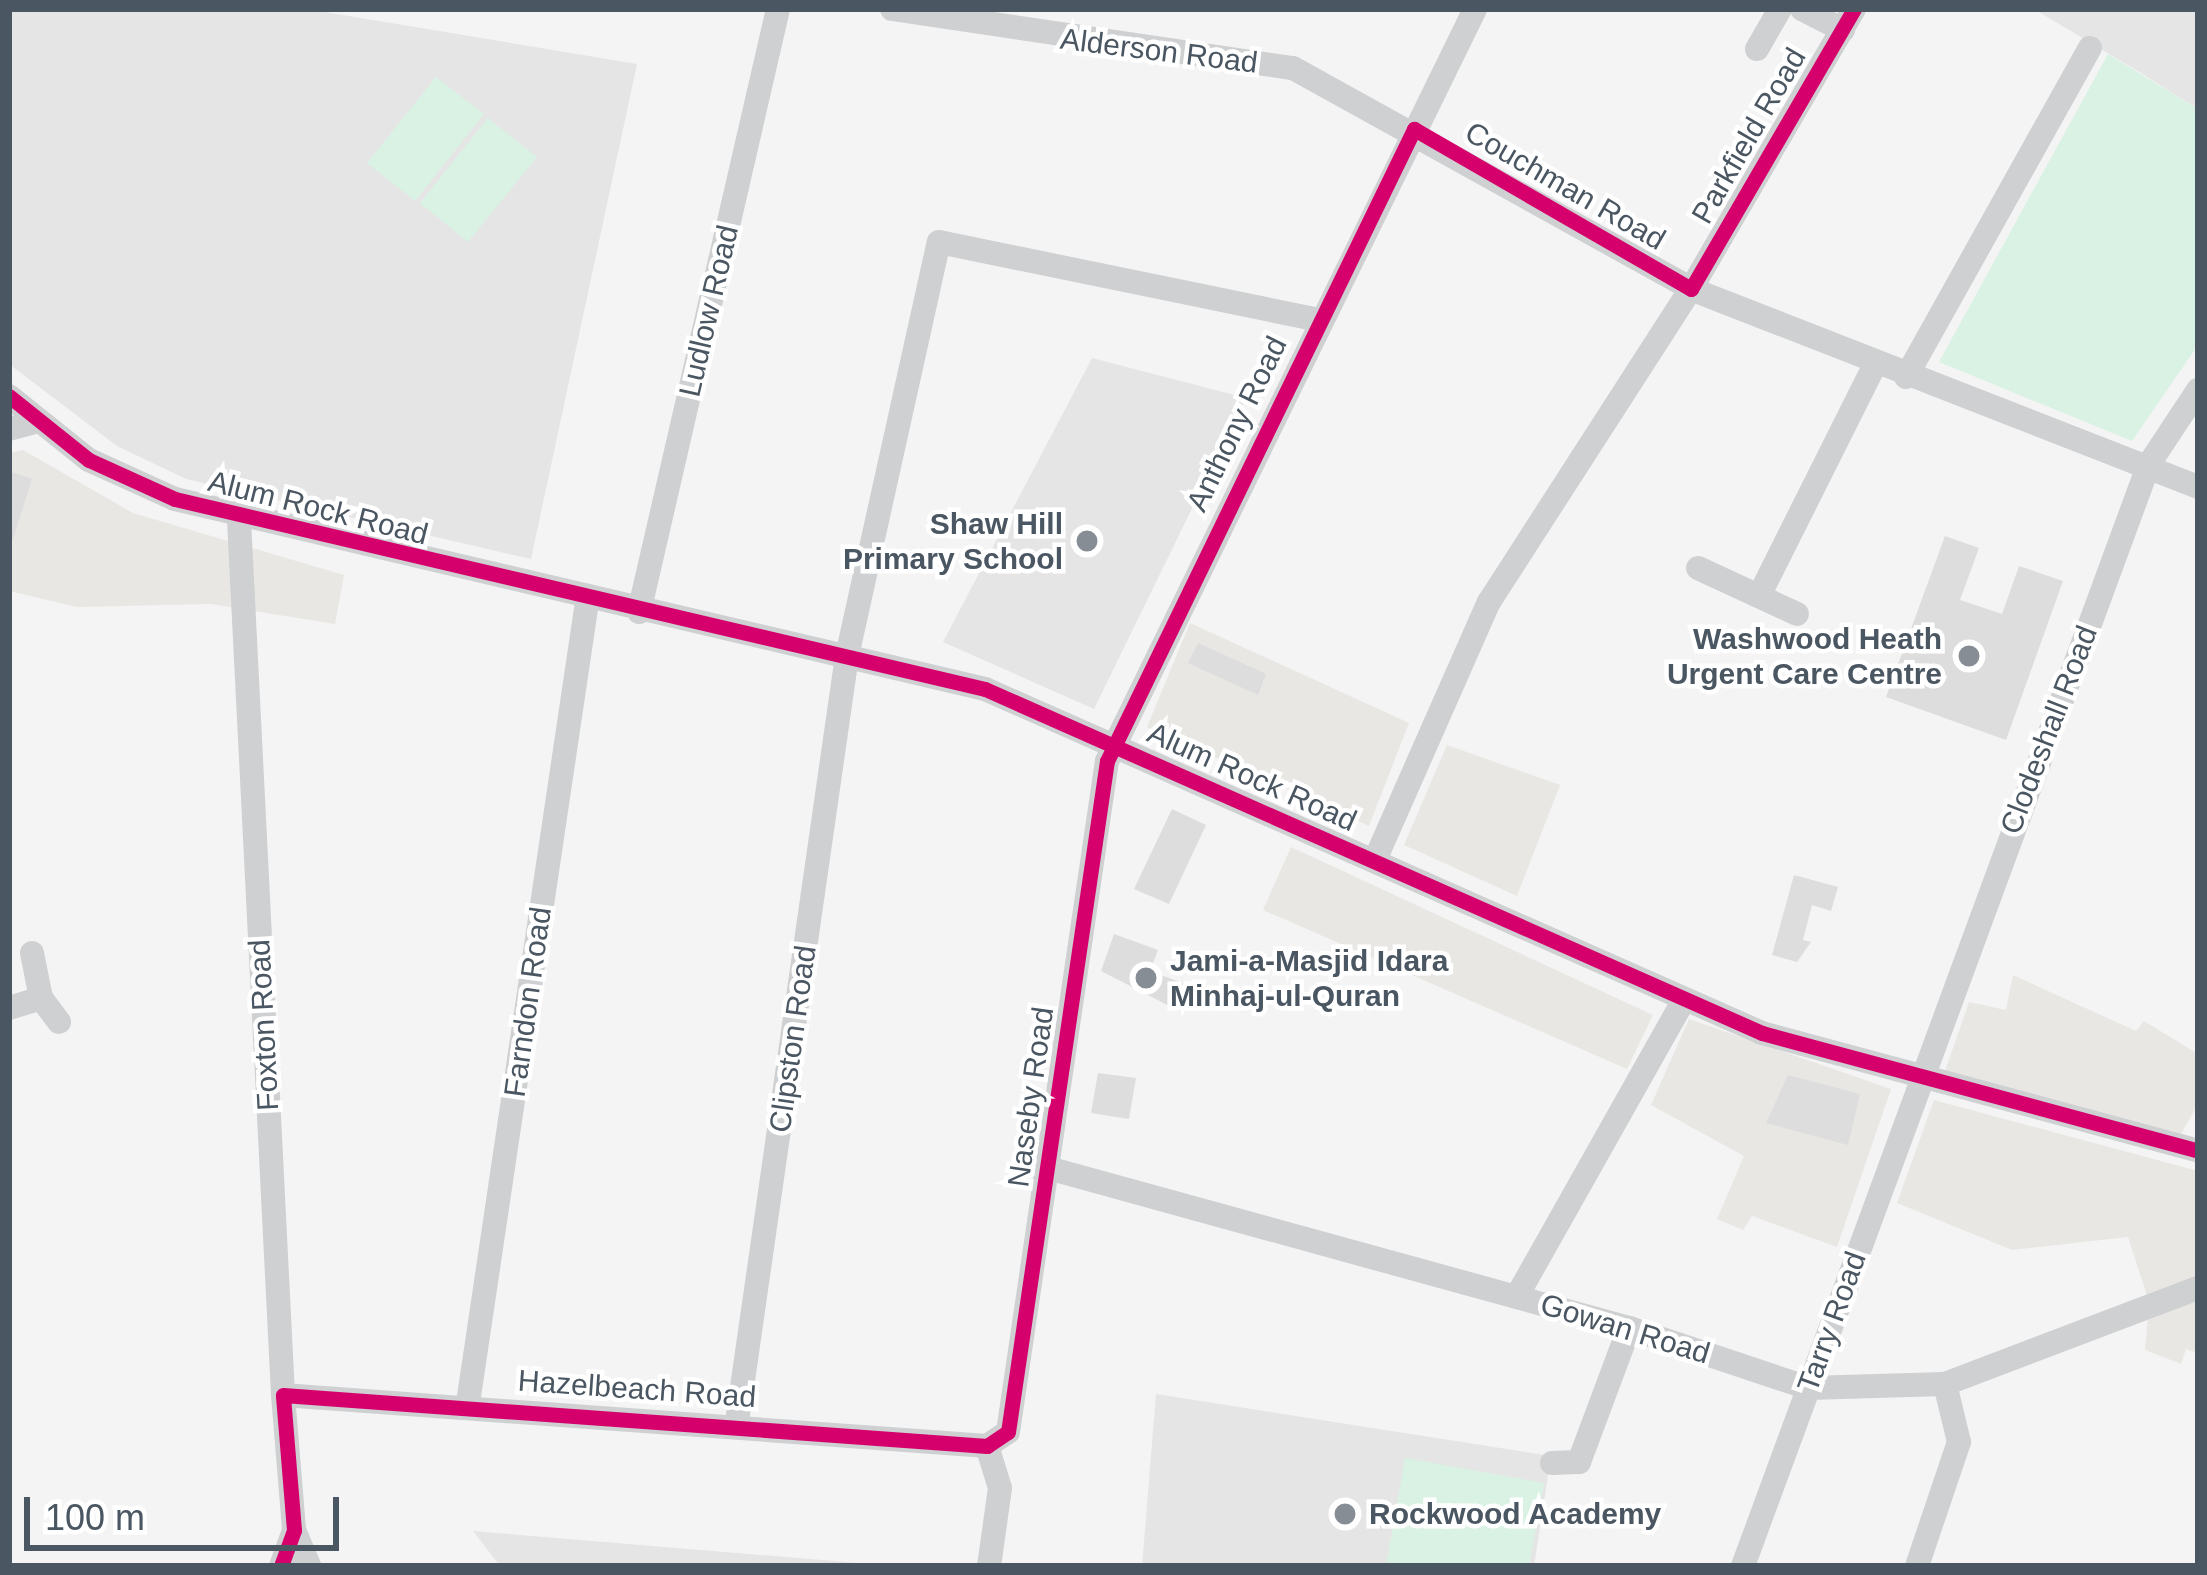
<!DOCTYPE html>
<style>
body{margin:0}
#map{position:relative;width:2207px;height:1575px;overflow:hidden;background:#f4f4f4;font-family:Arial,sans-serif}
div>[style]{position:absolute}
.commercial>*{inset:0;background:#e8e7e3}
.education>*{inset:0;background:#e6e5e6}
.green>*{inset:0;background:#d9f2e3}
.building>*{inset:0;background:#ddddde}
.minor>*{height:24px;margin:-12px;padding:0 12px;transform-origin:12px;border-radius:12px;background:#ced0d2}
.cycleway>*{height:15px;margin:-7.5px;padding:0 7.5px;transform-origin:7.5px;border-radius:7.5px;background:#d6006c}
.dots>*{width:33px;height:33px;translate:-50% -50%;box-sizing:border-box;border:6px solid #fff;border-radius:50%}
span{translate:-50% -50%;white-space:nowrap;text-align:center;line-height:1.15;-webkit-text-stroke:9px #fff;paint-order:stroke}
.street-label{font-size:30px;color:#4a5661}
.poi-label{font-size:30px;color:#4a5661;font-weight:700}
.right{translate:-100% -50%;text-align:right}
.left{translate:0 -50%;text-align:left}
.frame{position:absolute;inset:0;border:12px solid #4a5661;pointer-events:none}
.scale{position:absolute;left:24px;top:1497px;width:315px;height:54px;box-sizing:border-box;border:6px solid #4a5661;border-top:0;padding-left:15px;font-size:36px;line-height:42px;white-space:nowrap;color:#4a5661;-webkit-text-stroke:9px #fff;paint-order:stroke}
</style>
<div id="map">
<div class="commercial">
<div style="clip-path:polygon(23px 450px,133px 513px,344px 575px,335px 624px,211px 604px,77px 607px,9px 591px,9px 453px)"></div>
<div style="clip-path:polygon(1190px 623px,1409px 723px,1369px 826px,1147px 727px)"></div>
<div style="clip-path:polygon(1447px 745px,1560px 785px,1517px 896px,1404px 845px)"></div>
<div style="clip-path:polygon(1291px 847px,1653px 1015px,1627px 1069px,1263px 910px)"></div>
<div style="clip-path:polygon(2013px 975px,2136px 1031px,2144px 1021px,2198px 1054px,2198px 1104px,2181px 1134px,1945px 1071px,1969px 1002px,2006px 1010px)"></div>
<div style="clip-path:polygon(1689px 1019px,1891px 1089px,1837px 1247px,1752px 1216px,1743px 1230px,1717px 1219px,1744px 1156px,1651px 1105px)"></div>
<div style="clip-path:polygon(1934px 1100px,2198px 1171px,2198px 1353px,2186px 1349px,2181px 1364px,2145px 1350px,2149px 1302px,2128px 1237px,2012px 1250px,1897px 1203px)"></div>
</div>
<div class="education">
<div style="clip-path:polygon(9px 9px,307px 9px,637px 64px,531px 559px,186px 479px,117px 446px,9px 364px)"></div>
<div style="clip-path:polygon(2034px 9px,2198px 9px,2198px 109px,2141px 73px)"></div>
<div style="clip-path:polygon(1092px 358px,1246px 398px,1094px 709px,943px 642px)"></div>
<div style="clip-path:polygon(1156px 1394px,1551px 1456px,1534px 1566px,1142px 1566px)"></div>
<div style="clip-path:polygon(473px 1531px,895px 1566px,500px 1566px)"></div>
</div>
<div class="green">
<div style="clip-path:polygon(2108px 54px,2198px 109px,2198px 345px,2132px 441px,1939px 362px)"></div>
<div style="clip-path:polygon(436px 77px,484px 114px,415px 201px,367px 163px)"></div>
<div style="clip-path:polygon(488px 118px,537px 157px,468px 242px,420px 203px)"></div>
<div style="clip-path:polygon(1405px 1458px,1544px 1483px,1529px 1566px,1386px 1566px)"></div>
</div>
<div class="building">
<div style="clip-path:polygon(9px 471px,32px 479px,13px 539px,9px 539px)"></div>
<div style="clip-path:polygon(1945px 536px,1979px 548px,1960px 600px,2002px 614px,2019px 566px,2063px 581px,2006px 740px,1886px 697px)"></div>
<div style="clip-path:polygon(1198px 643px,1266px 674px,1258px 695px,1188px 663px)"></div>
<div style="clip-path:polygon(1172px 809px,1206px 825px,1169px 904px,1134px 889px)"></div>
<div style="clip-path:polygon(1794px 875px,1838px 887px,1831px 911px,1812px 905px,1803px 940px,1811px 942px,1797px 962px,1772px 955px)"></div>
<div style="clip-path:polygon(1114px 934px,1158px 950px,1150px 971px,1191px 986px,1181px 1012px,1101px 971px)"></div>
<div style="clip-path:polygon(1098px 1073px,1136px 1078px,1129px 1119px,1091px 1113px)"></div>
<div style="clip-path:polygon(1788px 1075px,1860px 1094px,1848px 1145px,1766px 1123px)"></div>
</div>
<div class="minor">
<div style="left:892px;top:9px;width:405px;rotate:8.4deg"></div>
<div style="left:1293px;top:68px;width:455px;rotate:29deg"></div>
<div style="left:1691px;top:289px;width:544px;rotate:21.33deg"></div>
<div style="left:1802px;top:9px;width:46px;rotate:27.1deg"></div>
<div style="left:1757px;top:49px;width:46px;rotate:-60.1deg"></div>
<div style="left:1906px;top:377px;width:377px;rotate:-60.8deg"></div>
<div style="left:9px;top:396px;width:102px;rotate:38.7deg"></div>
<div style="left:89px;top:460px;width:94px;rotate:24.4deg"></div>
<div style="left:175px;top:499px;width:832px;rotate:13.2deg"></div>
<div style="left:985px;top:689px;width:850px;rotate:23.88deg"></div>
<div style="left:1762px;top:1033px;width:452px;rotate:15.1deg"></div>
<div style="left:9px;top:429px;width:30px;rotate:-15deg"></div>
<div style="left:239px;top:520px;width:876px;rotate:87.12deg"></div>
<div style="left:283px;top:1395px;width:135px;rotate:85.3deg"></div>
<div style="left:294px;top:1530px;width:39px;rotate:67deg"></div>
<div style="left:1698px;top:568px;width:109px;rotate:24.9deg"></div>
<div style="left:1759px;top:596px;width:257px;rotate:-63.4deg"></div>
<div style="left:639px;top:612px;width:619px;rotate:-77.02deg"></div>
<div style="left:1375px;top:860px;width:282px;rotate:-66.2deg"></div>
<div style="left:1489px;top:602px;width:373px;rotate:-57.2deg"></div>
<div style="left:1691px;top:289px;width:324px;rotate:-59.8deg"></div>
<div style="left:32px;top:953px;width:46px;rotate:78.7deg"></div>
<div style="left:41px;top:998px;width:30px;rotate:53deg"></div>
<div style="left:9px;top:1008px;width:34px;rotate:-17deg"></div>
<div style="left:1048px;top:1168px;width:603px;rotate:15.4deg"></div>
<div style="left:1629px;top:1328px;width:189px;rotate:18.5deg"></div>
<div style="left:1808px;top:1388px;width:137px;rotate:-1.7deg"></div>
<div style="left:1945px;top:1384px;width:271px;rotate:-20.8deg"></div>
<div style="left:1517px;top:1296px;width:338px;rotate:-60.6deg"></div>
<div style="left:283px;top:1395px;width:706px;rotate:4.14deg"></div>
<div style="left:468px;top:1403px;width:810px;rotate:-81.55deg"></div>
<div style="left:737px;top:1422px;width:774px;rotate:-81.83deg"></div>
<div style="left:847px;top:656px;width:424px;rotate:-77.5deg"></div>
<div style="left:939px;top:242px;width:387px;rotate:11.6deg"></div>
<div style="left:987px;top:1446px;width:25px;rotate:-34deg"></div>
<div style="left:1008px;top:1432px;width:678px;rotate:-81.61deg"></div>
<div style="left:1107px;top:761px;width:837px;rotate:-63.92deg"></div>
<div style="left:987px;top:1446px;width:44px;rotate:72.8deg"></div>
<div style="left:1000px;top:1488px;width:79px;rotate:98deg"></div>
<div style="left:1552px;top:1463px;width:27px;rotate:-2deg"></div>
<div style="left:1579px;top:1462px;width:143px;rotate:-69.5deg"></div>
<div style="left:281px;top:1566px;width:38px;rotate:-70deg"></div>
<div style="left:1743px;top:1566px;width:1174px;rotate:-69.78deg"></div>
<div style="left:2149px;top:464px;width:89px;rotate:-56.5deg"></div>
<div style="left:1917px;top:1566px;width:131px;rotate:-71.3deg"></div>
<div style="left:1959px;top:1442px;width:60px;rotate:-103.6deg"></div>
</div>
<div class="cycleway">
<div style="left:9px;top:396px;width:102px;rotate:38.7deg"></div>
<div style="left:89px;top:460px;width:94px;rotate:24.4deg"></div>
<div style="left:175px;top:499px;width:832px;rotate:13.2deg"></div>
<div style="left:985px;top:689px;width:850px;rotate:23.88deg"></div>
<div style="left:1762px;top:1033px;width:452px;rotate:15.1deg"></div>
<div style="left:281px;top:1566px;width:38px;rotate:-70deg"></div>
<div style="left:294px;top:1530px;width:135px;rotate:-94.7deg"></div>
<div style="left:283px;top:1395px;width:706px;rotate:4.14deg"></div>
<div style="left:987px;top:1446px;width:25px;rotate:-34deg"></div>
<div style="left:1008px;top:1432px;width:678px;rotate:-81.61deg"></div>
<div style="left:1107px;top:761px;width:703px;rotate:-64.09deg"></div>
<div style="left:1414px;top:129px;width:320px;rotate:30deg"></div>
<div style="left:1691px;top:289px;width:324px;rotate:-59.8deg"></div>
</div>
<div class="dots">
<div style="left:1087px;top:541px;background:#868d94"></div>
<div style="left:1969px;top:656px;background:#868d94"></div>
<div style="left:1146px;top:978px;background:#868d94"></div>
<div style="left:1345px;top:1514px;background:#868d94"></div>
</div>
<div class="street-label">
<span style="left:1159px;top:51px;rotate:7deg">Alderson Road</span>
<span style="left:1749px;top:136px;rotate:-60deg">Parkfield Road</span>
<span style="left:1565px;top:186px;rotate:30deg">Couchman Road</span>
<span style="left:709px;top:311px;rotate:-77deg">Ludlow Road</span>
<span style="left:1237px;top:424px;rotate:-64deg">Anthony Road</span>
<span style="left:318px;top:508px;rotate:14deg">Alum Rock Road</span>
<span style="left:2049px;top:730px;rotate:-69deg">Clodeshall Road</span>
<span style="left:1252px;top:777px;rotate:24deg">Alum Rock Road</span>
<span style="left:528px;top:1002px;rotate:-82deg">Farndon Road</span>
<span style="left:264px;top:1025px;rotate:-93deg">Foxton Road</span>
<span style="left:793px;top:1039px;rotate:-82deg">Clipston Road</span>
<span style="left:1031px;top:1097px;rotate:-82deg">Naseby Road</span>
<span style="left:1832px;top:1322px;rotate:-70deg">Tarry Road</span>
<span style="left:1625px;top:1329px;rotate:17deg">Gowan Road</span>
<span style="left:637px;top:1389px;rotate:4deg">Hazelbeach Road</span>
</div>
<div class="poi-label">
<span class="right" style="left:1063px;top:541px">Shaw Hill<br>Primary School</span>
<span class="right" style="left:1942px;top:656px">Washwood Heath<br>Urgent Care Centre</span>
<span class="left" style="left:1170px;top:978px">Jami-a-Masjid Idara<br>Minhaj-ul-Quran</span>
<span class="left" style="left:1369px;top:1514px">Rockwood Academy</span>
</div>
<div class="frame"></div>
<div class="scale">100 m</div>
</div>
